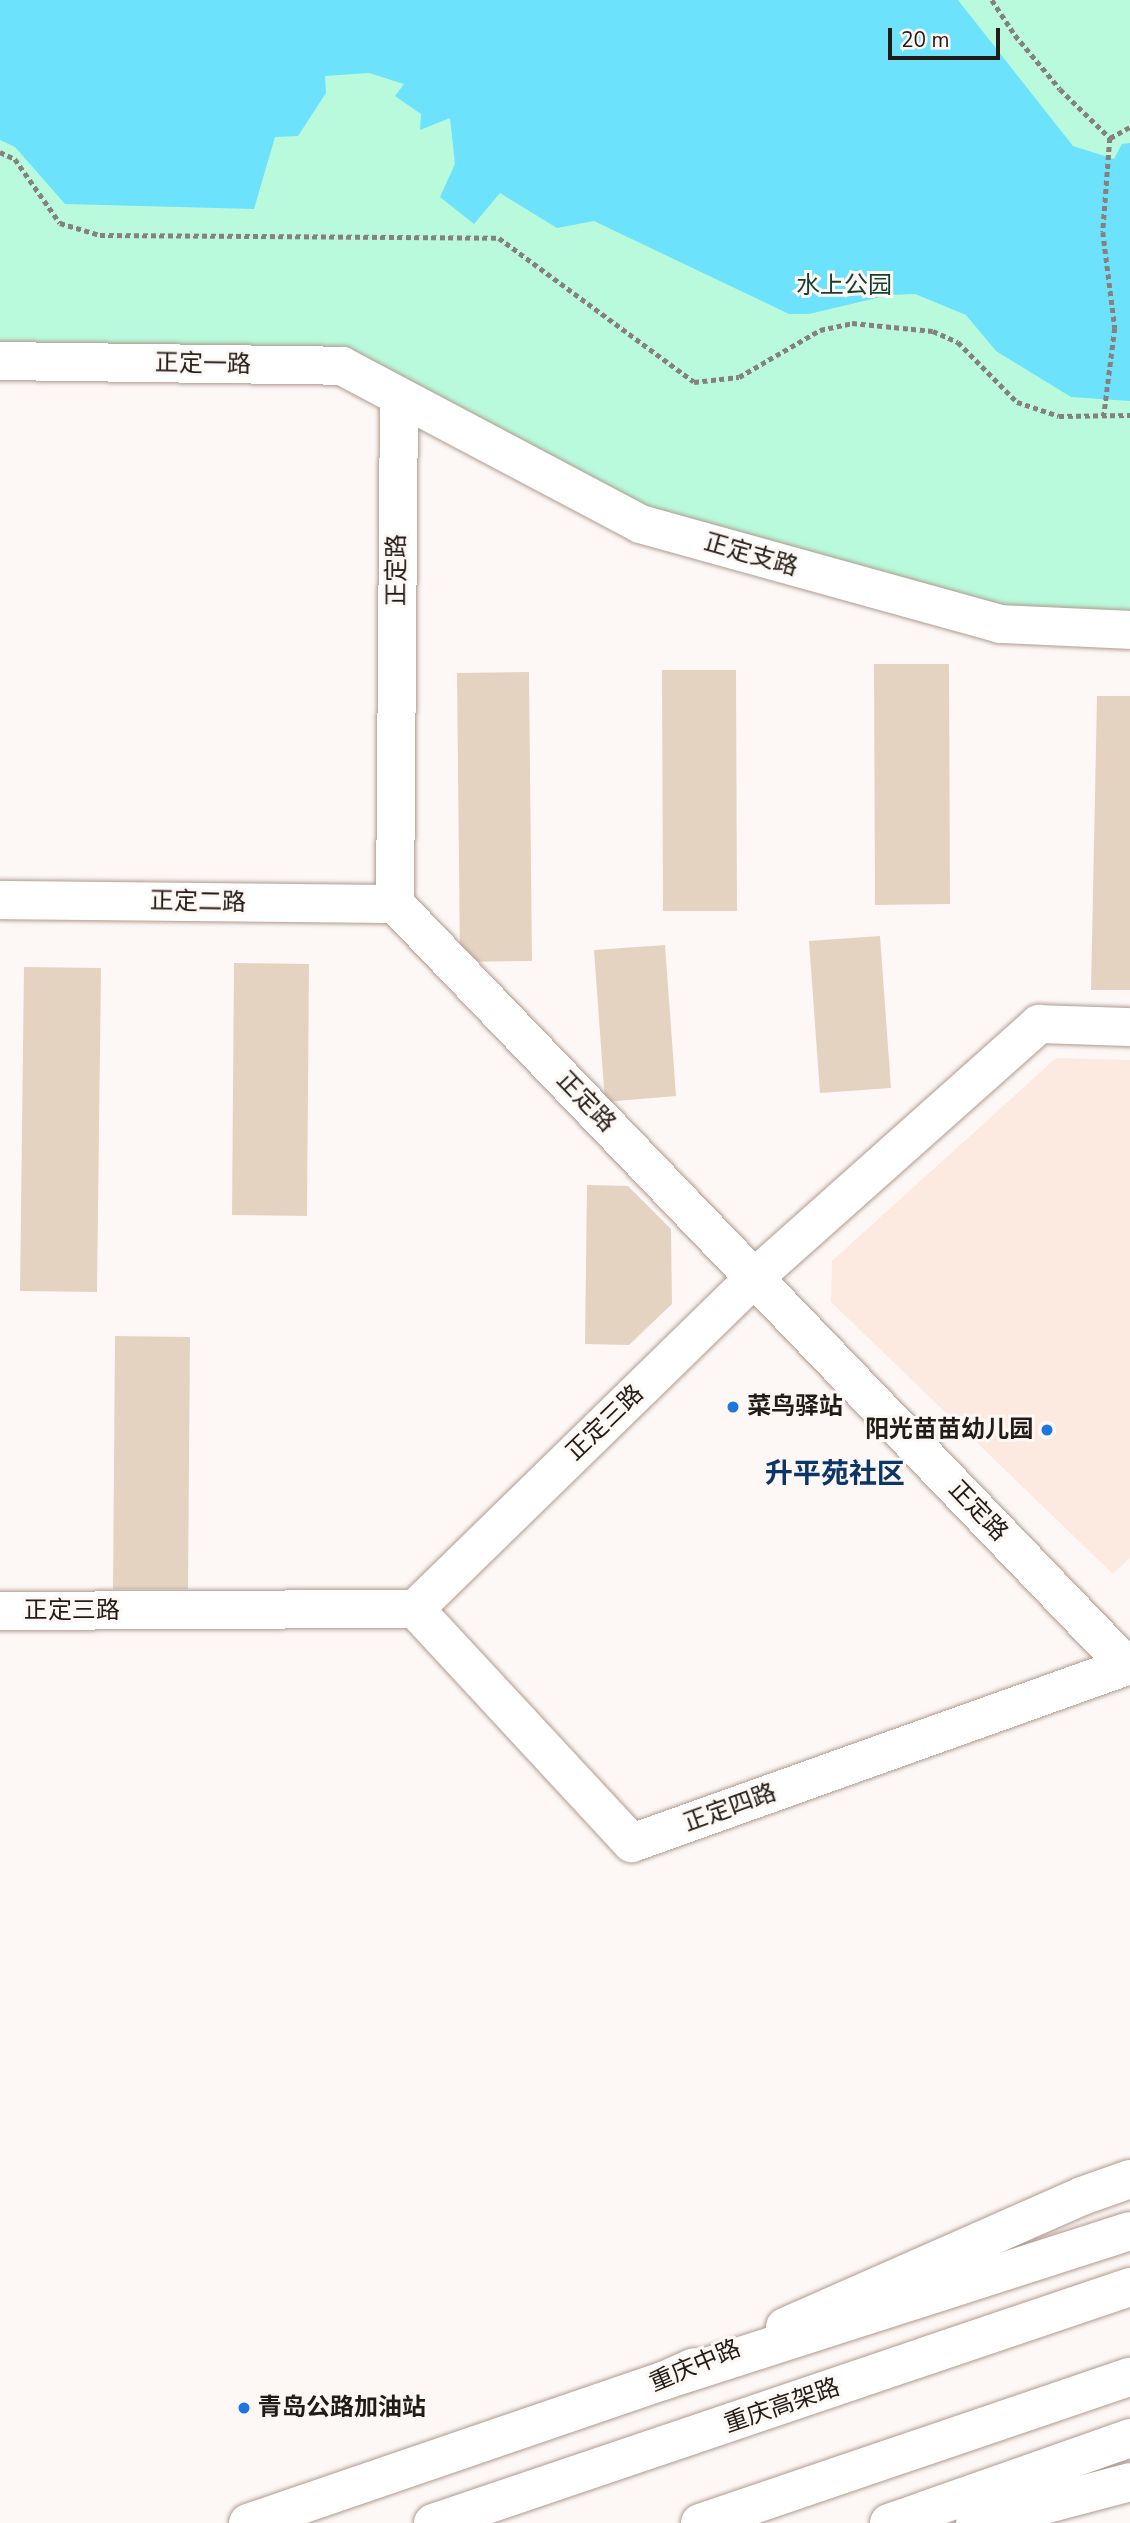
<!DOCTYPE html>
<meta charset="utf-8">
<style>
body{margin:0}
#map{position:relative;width:1130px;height:2523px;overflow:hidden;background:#fdf8f6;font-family:"Nunito Sans","Noto Sans SC",sans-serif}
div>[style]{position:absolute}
.built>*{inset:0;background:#fce9df}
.green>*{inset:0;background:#b9fadc}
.water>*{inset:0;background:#6ce2fd}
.building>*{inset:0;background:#e5d3c2}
.path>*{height:4.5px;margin-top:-2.25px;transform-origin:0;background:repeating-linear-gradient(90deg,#87807d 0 5px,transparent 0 8.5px)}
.roads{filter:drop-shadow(0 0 2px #b09a8e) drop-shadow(0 0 2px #b09a8e)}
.minor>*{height:38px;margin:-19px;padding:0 19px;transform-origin:19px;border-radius:19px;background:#fff}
.major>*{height:38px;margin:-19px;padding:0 19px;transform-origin:19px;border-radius:19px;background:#fff}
.highway>*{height:38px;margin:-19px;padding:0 19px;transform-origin:19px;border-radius:19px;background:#fff}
.dots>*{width:19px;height:19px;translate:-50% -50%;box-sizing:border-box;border:4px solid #fdf8f6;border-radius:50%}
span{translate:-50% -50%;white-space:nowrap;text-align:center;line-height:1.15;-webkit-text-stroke:6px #fdf8f6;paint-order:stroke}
.park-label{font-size:24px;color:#133f2e}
.street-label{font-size:24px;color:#231b16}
.poi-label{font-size:24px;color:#231b16;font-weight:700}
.left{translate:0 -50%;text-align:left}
.right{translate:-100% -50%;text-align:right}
.quarter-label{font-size:28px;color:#0c3568;font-weight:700}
.scale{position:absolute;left:888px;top:28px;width:112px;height:32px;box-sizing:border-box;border:4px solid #231b16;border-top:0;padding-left:9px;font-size:21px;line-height:24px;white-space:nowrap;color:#231b16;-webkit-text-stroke:5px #fdf8f6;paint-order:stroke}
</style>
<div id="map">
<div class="built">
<div style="clip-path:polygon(1056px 1058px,1130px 1060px,1130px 1558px,1113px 1574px,831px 1302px,832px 1261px)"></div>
</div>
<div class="green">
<div style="clip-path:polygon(0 0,1130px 0,1130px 636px,640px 524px,342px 366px,0 361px)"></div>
</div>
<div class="water">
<div style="clip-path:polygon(0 0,958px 0,1073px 146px,1114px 159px,1122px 144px,1130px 143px,1130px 401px,1071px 397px,996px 351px,966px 315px,915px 294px,889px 295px,809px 314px,789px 314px,594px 221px,557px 228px,500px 193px,474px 224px,440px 197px,455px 164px,450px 118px,420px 130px,421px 114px,395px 96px,404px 84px,369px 73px,325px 76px,326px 93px,298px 136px,275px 137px,254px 209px,65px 204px,15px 147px,0 140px)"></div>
</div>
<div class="building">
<div style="clip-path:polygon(874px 664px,949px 664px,950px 904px,875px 905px)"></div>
<div style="clip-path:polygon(662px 670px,736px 670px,737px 911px,663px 911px)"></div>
<div style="clip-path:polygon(529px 672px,532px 961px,460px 962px,457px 673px)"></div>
<div style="clip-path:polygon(1097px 696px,1130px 696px,1130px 990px,1091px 990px)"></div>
<div style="clip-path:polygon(880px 936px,891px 1088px,820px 1093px,809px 941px)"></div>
<div style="clip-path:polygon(665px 945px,676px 1096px,605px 1102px,594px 950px)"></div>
<div style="clip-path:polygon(234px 963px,309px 964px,307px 1216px,232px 1215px)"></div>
<div style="clip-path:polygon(24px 967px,101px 968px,97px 1292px,20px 1291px)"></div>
<div style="clip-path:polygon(587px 1185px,628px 1186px,671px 1229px,672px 1304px,629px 1345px,585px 1344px)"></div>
<div style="clip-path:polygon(115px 1336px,190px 1337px,188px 1589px,113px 1589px)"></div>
</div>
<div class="path">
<div style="left:992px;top:0;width:42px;rotate:56.7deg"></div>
<div style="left:1015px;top:35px;width:70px;rotate:50.2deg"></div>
<div style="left:1060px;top:89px;width:70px;rotate:44.4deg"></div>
<div style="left:1110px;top:138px;width:94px;rotate:94.3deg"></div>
<div style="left:1103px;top:232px;width:97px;rotate:82.9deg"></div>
<div style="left:1115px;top:328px;width:88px;rotate:97.2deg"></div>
<div style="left:1110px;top:138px;width:23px;rotate:-29deg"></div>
<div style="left:0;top:152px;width:17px;rotate:25deg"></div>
<div style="left:15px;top:159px;width:78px;rotate:54.9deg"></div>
<div style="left:60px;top:223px;width:42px;rotate:16.7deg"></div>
<div style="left:100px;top:235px;width:399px;rotate:0.4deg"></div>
<div style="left:499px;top:238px;width:242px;rotate:36.4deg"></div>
<div style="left:694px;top:382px;width:45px;rotate:-6.3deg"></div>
<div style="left:739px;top:377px;width:94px;rotate:-30.1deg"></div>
<div style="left:820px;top:330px;width:33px;rotate:-12deg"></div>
<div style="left:852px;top:323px;width:81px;rotate:5.6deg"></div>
<div style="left:933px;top:331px;width:27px;rotate:24deg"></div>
<div style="left:958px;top:342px;width:84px;rotate:45.5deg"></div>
<div style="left:1017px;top:402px;width:44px;rotate:18.4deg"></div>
<div style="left:1059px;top:416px;width:71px;rotate:-0.8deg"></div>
</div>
<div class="roads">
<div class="minor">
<div style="left:0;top:361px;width:342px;rotate:0.8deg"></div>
<div style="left:342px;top:366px;width:337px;rotate:27.9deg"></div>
<div style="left:640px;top:524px;width:374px;rotate:15.5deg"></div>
<div style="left:1000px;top:624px;width:130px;rotate:2.6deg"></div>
<div style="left:399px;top:397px;width:507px;rotate:90.45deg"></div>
<div style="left:395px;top:904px;width:1057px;rotate:46.15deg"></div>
<div style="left:0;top:900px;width:395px;rotate:0.6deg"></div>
<div style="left:415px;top:1609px;width:319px;rotate:47.2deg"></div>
<div style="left:632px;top:1843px;width:529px;rotate:-19.67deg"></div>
<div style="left:0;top:1611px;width:415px;rotate:-0.3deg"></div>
<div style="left:415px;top:1609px;width:474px;rotate:-44.3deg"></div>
<div style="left:754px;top:1278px;width:382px;rotate:-41.7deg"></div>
<div style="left:1039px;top:1024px;width:91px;rotate:1.9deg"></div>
</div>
<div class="major">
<div style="left:785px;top:2327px;width:325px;rotate:-23.8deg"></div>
<div style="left:1082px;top:2196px;width:51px;rotate:-19.5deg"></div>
<div style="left:248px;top:2523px;width:439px;rotate:-18.9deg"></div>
<div style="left:663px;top:2381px;width:34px;rotate:-24deg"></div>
<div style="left:975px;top:2523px;width:160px;rotate:-14.8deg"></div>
</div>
<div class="highway">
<div style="left:663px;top:2381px;width:490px;rotate:-17.8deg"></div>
<div style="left:433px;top:2523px;width:736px;rotate:-18.71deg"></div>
<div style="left:700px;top:2523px;width:454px;rotate:-18.8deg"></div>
<div style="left:889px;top:2523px;width:256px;rotate:-19.4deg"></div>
</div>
</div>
<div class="dots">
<div style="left:733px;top:1407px;background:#1c76df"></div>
<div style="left:1047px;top:1430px;background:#1c76df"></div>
<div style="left:244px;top:2408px;background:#1c76df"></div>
</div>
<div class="park-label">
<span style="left:844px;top:286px">水上公园</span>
</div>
<div class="street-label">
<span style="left:203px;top:364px;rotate:1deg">正定一路</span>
<span style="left:751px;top:555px;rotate:16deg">正定支路</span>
<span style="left:397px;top:570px;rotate:-90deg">正定路</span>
<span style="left:198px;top:902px;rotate:1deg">正定二路</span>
<span style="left:586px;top:1102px;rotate:46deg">正定路</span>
<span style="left:605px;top:1423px;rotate:-44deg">正定三路</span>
<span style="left:978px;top:1511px;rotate:46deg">正定路</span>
<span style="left:72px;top:1611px">正定三路</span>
<span style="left:730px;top:1808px;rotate:-20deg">正定四路</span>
<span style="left:695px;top:2366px;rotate:-23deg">重庆中路</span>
<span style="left:782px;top:2406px;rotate:-19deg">重庆高架路</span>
</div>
<div class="poi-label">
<span class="left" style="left:747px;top:1407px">菜鸟驿站</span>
<span class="right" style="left:1033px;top:1430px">阳光苗苗幼儿园</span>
<span class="left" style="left:258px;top:2408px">青岛公路加油站</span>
</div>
<div class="quarter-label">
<span style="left:835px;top:1474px">升平苑社区</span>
</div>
<div class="scale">20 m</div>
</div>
